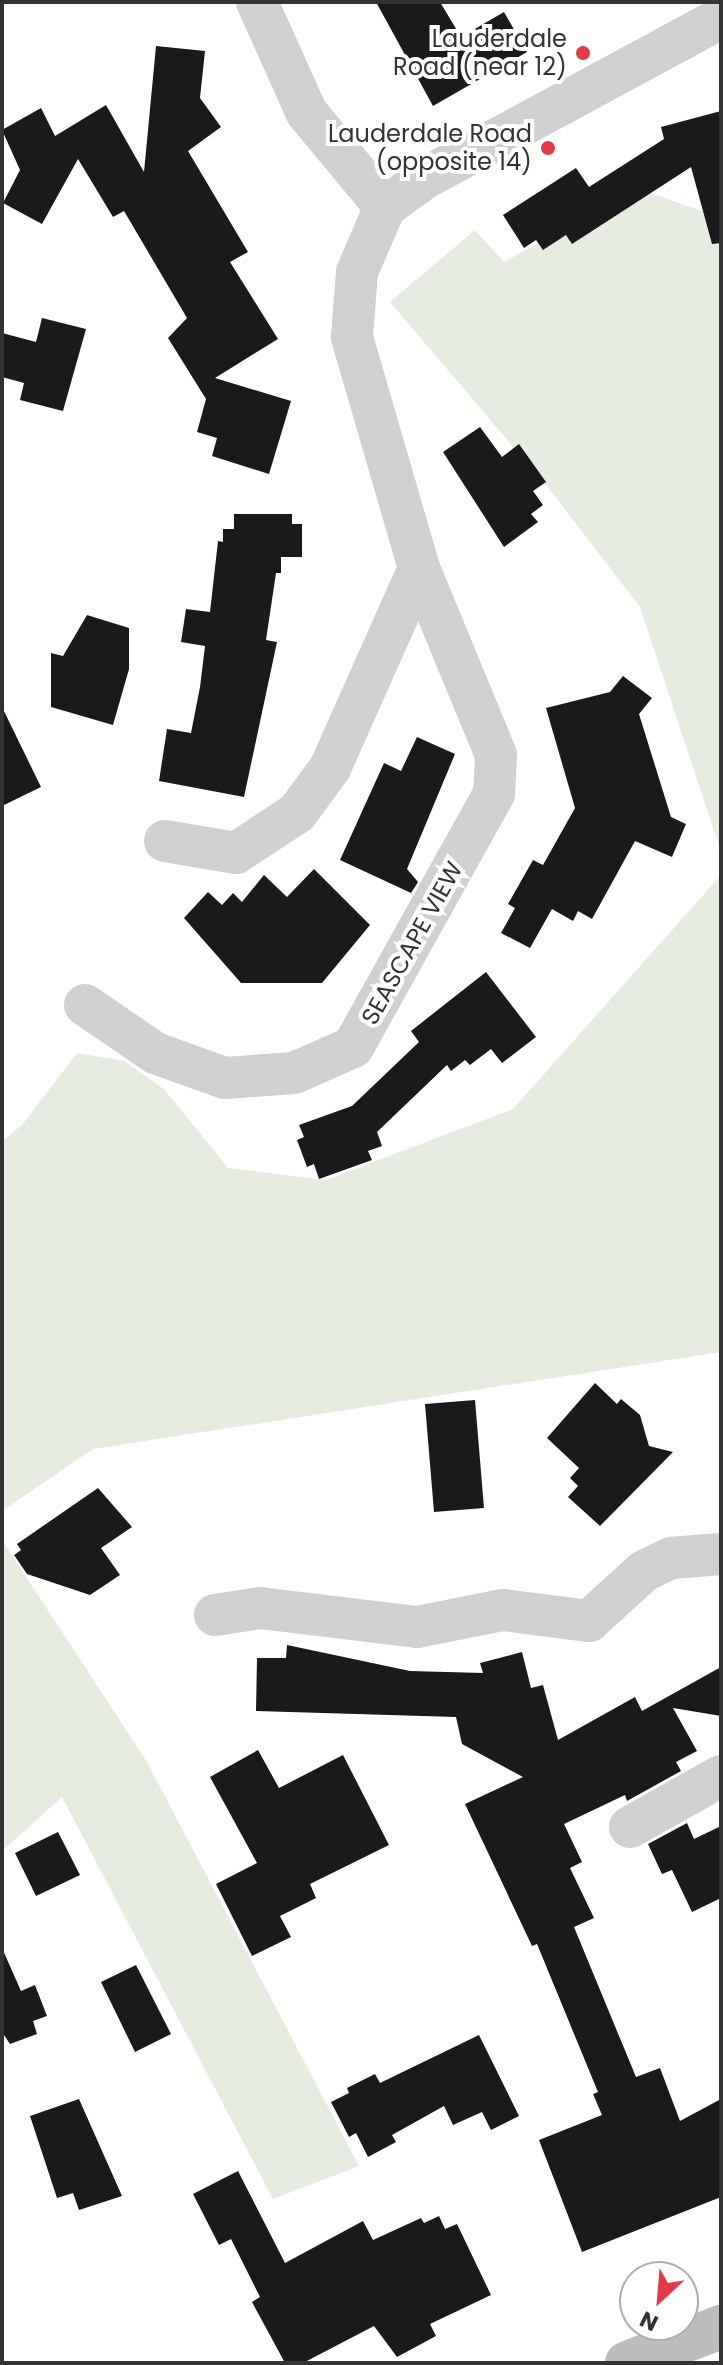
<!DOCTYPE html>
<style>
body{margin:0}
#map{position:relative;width:723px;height:2365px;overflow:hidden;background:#fff;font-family:Poppins,sans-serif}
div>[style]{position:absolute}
.green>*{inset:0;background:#e6ecdf}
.building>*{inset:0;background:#1a1a1a}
.street>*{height:42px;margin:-21px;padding:0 21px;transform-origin:21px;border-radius:21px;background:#d0d0d0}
.secondary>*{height:44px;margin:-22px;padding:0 22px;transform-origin:22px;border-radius:22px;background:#bdbdbd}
.dots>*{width:22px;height:22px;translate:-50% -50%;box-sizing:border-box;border:4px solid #fff;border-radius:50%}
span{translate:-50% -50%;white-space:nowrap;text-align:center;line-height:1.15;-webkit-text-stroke:8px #fff;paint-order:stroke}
.poi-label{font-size:24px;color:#333}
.right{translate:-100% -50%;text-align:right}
.street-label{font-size:24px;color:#333}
.frame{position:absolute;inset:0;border:4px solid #333;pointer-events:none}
.north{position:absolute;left:619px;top:2261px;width:80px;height:80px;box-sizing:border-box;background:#fff;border:2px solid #adadad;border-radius:50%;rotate:206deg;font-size:22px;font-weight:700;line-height:32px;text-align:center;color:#333}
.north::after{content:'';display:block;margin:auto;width:28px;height:36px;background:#e63946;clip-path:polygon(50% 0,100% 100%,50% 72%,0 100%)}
</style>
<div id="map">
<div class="green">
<div style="clip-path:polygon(639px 189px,707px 213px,721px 210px,721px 852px,640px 607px,550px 490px,390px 302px,475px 230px,504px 262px)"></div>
<div style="clip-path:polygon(721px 875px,721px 1352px,93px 1449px,2px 1511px,2px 1141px,22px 1125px,77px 1053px,124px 1061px,164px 1089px,228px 1168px,326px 1180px,513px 1109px)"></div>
<div style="clip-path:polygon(2px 1540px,147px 1762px,359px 2166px,273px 2199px,62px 1797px,2px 1851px)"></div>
</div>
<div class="building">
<div style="clip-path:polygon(376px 2px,440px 2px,461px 37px,504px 12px,527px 52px,433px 106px)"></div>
<div style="clip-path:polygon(156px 46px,205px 51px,200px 98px,221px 127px,188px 151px,248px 252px,230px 262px,278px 339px,215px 378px,291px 401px,269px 474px,212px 456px,217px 438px,197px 432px,206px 399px,168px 338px,187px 318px,124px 211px,113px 217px,78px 159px,42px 224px,3px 203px,20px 170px,2px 130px,41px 108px,55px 136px,106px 105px,144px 172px)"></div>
<div style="clip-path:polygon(721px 111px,721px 243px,712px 244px,691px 167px,572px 244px,566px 235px,543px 250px,536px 240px,524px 248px,503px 215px,576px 168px,589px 187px,664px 139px,661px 127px)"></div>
<div style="clip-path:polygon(42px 318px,86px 329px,63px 411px,20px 400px,24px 383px,2px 377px,2px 333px,36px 342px)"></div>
<div style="clip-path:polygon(480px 427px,502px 457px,519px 444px,546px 482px,533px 491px,543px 505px,531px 514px,538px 522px,504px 547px,443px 452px)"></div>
<div style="clip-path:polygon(234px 514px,292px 514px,292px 524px,302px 524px,302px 557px,281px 557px,281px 573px,276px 573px,266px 640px,277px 642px,244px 797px,159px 781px,167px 729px,191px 733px,200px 687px,205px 646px,181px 642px,186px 609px,210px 612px,218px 541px,223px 542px,223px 529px,234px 529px)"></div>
<div style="clip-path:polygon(87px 615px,129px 628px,129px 669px,113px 725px,51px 707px,51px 653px,63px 656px)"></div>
<div style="clip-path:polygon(623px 676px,652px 698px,639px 714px,671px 817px,686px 824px,672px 857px,635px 841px,592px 919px,578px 911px,573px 921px,552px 909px,530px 948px,501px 933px,515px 908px,508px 904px,533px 860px,543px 865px,575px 808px,546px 708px,610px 692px)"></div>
<div style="clip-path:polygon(2px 707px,41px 787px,2px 806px)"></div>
<div style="clip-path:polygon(417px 737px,455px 754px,407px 869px,418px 882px,411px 893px,340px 860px,384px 763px,401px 771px)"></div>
<div style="clip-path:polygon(314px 869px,370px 925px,322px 983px,241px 983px,184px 918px,208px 892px,222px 905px,233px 893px,242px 902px,264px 875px,287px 897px)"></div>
<div style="clip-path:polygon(486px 972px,536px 1037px,502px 1063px,491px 1049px,470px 1065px,465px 1060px,451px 1071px,447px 1065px,377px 1132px,382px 1146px,368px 1151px,372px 1160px,319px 1179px,314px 1164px,307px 1167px,297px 1140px,304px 1137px,299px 1125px,352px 1106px,419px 1042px,411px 1031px)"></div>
<div style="clip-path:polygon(595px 1383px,617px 1404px,621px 1399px,640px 1415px,649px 1446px,673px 1452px,600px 1526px,568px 1497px,578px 1486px,570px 1478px,579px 1468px,547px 1438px)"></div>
<div style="clip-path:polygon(475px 1400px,484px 1508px,434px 1512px,425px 1404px)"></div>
<div style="clip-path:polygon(98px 1488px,132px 1527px,101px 1548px,120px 1575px,90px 1595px,27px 1574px,14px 1555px,21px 1550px,17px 1544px)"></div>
<div style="clip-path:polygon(287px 1645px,410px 1671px,483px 1673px,480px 1663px,522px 1652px,531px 1688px,543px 1685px,558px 1740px,635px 1697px,642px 1711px,721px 1667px,721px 1716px,673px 1708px,697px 1751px,676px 1762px,681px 1771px,627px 1801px,625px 1795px,564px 1824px,582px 1862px,570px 1868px,594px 1918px,574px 1927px,636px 2077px,660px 2068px,680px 2121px,721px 2099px,721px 2197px,582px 2252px,539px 2140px,602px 2115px,593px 2094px,598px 2092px,537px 1944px,532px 1946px,465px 1804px,523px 1777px,462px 1744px,456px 1717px,256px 1711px,257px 1658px,286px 1658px)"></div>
<div style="clip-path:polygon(258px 1750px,279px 1788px,343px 1755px,389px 1845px,310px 1884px,316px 1898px,280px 1916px,291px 1937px,252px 1956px,216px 1884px,257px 1863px,210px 1777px)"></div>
<div style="clip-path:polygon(687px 1823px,694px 1839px,721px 1826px,721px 1898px,692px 1912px,672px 1870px,662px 1874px,648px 1844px)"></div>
<div style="clip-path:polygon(58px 1832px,80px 1875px,36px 1896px,15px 1853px)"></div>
<div style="clip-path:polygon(2px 1948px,21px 1991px,35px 1985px,47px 2016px,33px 2021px,37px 2034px,10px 2044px,2px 2032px)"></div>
<div style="clip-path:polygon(136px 1965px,171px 2034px,135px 2052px,101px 1982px)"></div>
<div style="clip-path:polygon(479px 2035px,519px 2116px,491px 2130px,482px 2112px,453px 2125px,444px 2106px,392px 2135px,396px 2142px,368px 2157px,356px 2133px,349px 2137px,331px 2102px,349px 2093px,347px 2088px,375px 2074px,380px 2083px)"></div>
<div style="clip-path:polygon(79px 2099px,122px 2196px,79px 2210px,73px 2193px,57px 2198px,30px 2116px)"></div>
<div style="clip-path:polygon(238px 2171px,285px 2263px,363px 2221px,373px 2240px,421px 2218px,424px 2223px,439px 2216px,445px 2229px,457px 2224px,491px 2295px,430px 2324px,436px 2336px,397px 2357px,374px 2326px,303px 2363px,285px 2363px,252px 2302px,260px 2297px,231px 2239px,219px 2245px,193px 2194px)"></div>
</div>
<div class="street">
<div style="left:257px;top:2px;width:122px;rotate:65.8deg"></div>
<div style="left:307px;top:113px;width:122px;rotate:50.3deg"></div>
<div style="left:385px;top:207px;width:49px;rotate:-35.9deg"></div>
<div style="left:425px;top:178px;width:336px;rotate:-28.4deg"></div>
<div style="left:165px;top:841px;width:72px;rotate:9.6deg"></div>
<div style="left:236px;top:853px;width:73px;rotate:-33.3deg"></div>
<div style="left:297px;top:813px;width:56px;rotate:-53.7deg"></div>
<div style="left:330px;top:768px;width:219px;rotate:-66deg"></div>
<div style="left:419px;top:568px;width:241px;rotate:-106.2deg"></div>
<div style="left:352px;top:337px;width:65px;rotate:-85.6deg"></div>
<div style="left:357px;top:272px;width:71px;rotate:-66.7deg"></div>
<div style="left:85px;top:1005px;width:85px;rotate:34.4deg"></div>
<div style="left:155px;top:1053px;width:74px;rotate:19.7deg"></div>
<div style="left:225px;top:1078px;width:69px;rotate:-4.1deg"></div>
<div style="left:294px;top:1073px;width:64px;rotate:-23.8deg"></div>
<div style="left:353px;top:1047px;width:290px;rotate:-60.9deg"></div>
<div style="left:494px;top:794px;width:39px;rotate:-87deg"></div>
<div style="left:496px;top:755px;width:202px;rotate:-112.4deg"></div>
<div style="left:215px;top:1615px;width:46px;rotate:-8.8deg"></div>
<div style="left:260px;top:1608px;width:158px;rotate:6.9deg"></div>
<div style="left:417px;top:1627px;width:88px;rotate:-11.2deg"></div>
<div style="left:503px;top:1610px;width:87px;rotate:7.3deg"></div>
<div style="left:589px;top:1621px;width:74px;rotate:-42.3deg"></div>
<div style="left:644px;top:1571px;width:30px;rotate:-26deg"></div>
<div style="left:671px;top:1558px;width:50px;rotate:-4.6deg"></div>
<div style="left:630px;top:1827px;width:104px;rotate:-29.3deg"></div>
</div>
<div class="secondary">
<div style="left:627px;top:2363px;width:101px;rotate:-21deg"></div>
</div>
<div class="dots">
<div style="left:583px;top:53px;background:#e63946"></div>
<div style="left:548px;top:148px;background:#e63946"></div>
</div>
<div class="poi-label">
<span class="right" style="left:567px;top:53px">Lauderdale<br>Road (near 12)</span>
<span class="right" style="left:532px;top:148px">Lauderdale Road<br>(opposite 14)</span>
</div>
<div class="street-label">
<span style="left:412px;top:943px;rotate:-61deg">SEASCAPE VIEW</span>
</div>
<div class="frame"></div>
<div class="north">N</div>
</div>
